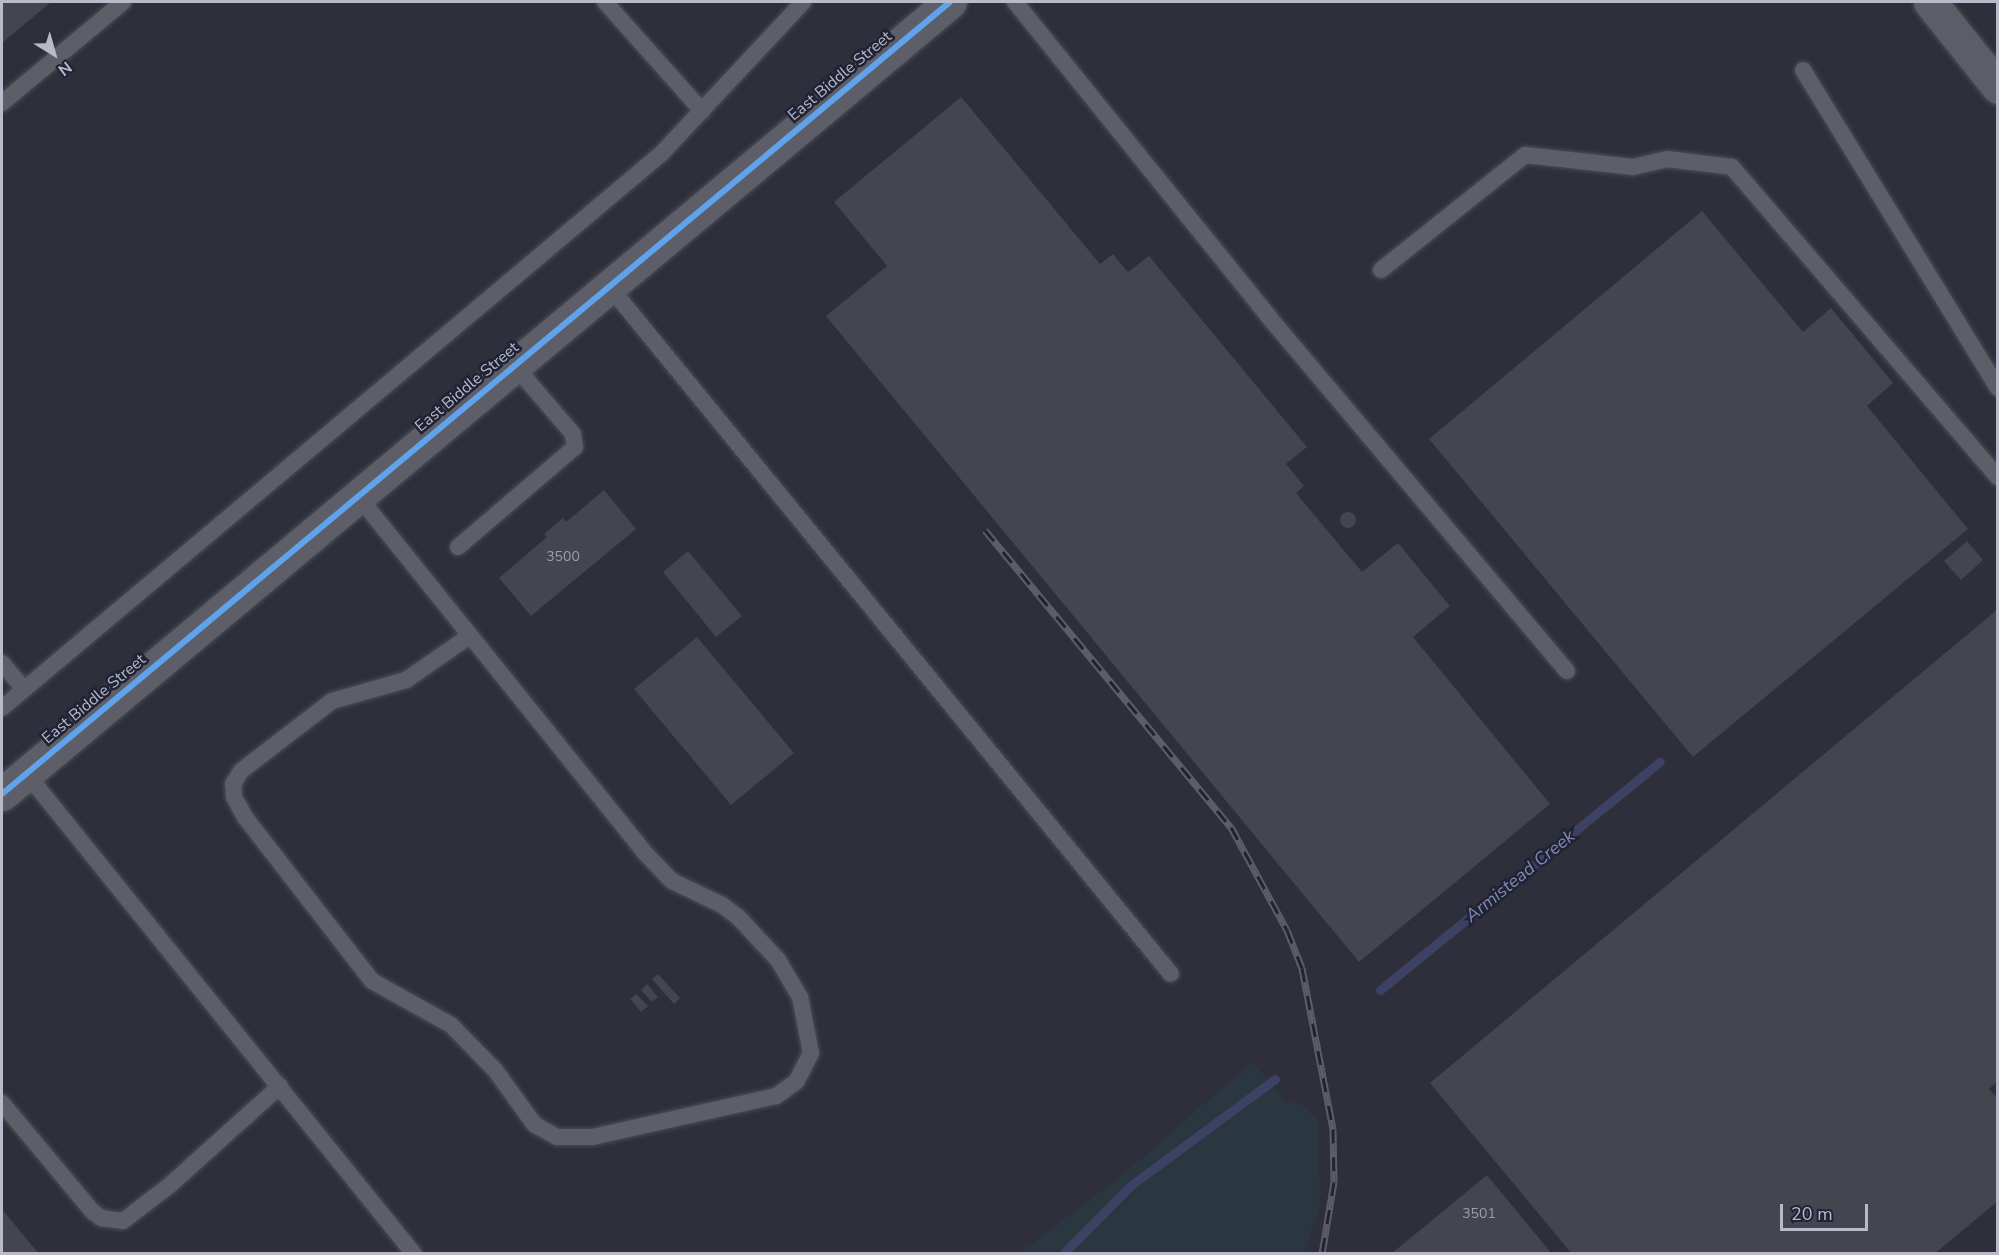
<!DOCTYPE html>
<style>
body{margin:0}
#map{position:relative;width:1999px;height:1255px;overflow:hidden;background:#2e2f3a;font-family:"Nunito Sans",sans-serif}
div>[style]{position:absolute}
.green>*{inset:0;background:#2b3740}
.stream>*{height:9px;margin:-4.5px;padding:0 4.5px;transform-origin:4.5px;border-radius:4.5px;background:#3d4264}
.building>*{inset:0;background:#44454f}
.round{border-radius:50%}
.roads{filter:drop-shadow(0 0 2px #4b4c54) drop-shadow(0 0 2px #4b4c54)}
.service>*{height:16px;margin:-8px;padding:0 8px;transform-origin:8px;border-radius:8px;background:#5d5e68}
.minor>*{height:33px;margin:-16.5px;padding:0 16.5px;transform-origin:16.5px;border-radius:16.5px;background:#5d5e68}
.secondary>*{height:33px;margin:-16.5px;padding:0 16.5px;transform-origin:16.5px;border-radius:16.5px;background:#5c5d67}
.rail>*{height:7px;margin-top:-3.5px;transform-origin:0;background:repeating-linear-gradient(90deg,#202335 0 14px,#5c5d66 0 28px);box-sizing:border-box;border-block:2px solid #5c5d66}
.cycleway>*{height:6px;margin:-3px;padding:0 3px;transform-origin:3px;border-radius:3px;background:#60a3ed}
span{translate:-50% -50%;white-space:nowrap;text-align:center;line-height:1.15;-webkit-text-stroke:5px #202335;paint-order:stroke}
.number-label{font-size:14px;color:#9b9dab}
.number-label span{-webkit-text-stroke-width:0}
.street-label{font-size:16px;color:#b8baca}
.water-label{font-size:18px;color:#8289b0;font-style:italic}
.frame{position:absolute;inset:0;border:3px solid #b8baca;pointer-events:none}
.north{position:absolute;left:24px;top:24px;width:60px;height:60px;-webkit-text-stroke:4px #202335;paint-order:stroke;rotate:143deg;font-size:16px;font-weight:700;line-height:24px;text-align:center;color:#b8baca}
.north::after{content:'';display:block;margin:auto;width:21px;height:27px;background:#b8baca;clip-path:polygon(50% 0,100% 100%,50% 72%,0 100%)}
.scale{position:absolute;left:1780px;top:1204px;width:88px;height:27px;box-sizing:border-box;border:3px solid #b8baca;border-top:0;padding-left:8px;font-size:18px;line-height:21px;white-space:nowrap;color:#b8baca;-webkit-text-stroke:4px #202335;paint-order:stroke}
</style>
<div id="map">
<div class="green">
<div style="clip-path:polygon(1252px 1062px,1287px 1103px,1301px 1103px,1318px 1121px,1320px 1205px,1305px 1253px,1020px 1253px,1125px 1173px)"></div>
</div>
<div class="stream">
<div style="left:1380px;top:990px;width:361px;rotate:-39.2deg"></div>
<div style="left:1063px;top:1254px;width:95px;rotate:-45.4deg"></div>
<div style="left:1130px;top:1186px;width:180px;rotate:-36.4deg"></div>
</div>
<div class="building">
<div style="clip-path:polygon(2px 2px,51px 2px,2px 43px)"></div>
<div style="clip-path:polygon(961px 97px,1100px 264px,1113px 254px,1128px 272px,1149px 256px,1307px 447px,1286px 464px,1304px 486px,1296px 493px,1362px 572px,1398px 543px,1450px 606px,1413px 637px,1550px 804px,1359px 962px,826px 316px,887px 266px,834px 202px)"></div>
<div style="clip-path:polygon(1702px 211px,1803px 332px,1831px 308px,1893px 383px,1867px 406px,1968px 529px,1693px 757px,1429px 439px)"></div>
<div style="clip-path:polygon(604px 490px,636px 529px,531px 616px,499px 578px,547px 537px,544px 534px,563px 518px,566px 522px)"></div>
<div class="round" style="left:1340px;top:512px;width:16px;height:16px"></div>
<div style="clip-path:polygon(1967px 541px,1983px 560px,1961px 580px,1944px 561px)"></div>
<div style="clip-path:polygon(688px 551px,742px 616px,716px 637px,663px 572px)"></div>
<div style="clip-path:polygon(1998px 609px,1998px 1081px,1989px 1089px,1998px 1099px,1998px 1201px,1934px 1254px,1572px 1254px,1430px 1083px)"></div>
<div style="clip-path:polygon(697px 637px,794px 753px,731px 805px,634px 689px)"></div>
<div style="clip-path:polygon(658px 974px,680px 998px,674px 1004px,652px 979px)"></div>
<div style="clip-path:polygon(647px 984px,658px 997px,652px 1002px,641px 990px)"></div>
<div style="clip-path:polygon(636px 994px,648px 1006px,641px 1012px,630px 999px)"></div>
<div style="clip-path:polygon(1487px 1175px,1552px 1254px,1391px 1254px)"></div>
<div style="clip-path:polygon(2px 1209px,39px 1254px,2px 1254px)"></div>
</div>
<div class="roads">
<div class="service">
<div style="left:605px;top:2px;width:146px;rotate:48.3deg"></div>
<div style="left:1015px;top:2px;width:403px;rotate:51.1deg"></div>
<div style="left:1268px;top:316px;width:464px;rotate:49.9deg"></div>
<div style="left:1803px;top:70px;width:373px;rotate:58.5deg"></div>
<div style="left:2px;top:103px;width:158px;rotate:-39.9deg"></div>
<div style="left:1381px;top:270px;width:184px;rotate:-38.6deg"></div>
<div style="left:1525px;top:155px;width:109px;rotate:6.3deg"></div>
<div style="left:1633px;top:167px;width:35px;rotate:-13deg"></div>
<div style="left:1667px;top:159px;width:65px;rotate:7deg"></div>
<div style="left:1732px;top:167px;width:408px;rotate:49.4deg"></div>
<div style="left:609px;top:286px;width:888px;rotate:50.76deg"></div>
<div style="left:358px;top:496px;width:455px;rotate:51.2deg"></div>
<div style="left:643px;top:851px;width:42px;rotate:46deg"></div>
<div style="left:672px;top:881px;width:55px;rotate:25.6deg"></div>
<div style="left:722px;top:905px;width:21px;rotate:37deg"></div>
<div style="left:739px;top:918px;width:57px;rotate:47.1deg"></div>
<div style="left:778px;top:960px;width:43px;rotate:59.3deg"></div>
<div style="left:800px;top:997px;width:57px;rotate:78.9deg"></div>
<div style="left:811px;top:1053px;width:31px;rotate:117deg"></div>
<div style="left:797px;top:1081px;width:26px;rotate:144deg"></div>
<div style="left:776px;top:1096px;width:188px;rotate:167.4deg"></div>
<div style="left:593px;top:1137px;width:36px;rotate:180deg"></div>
<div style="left:557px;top:1137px;width:26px;rotate:-151deg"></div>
<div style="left:534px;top:1124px;width:67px;rotate:-125.8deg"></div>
<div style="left:495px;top:1070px;width:63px;rotate:-134.4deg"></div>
<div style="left:451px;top:1025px;width:90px;rotate:-150.9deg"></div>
<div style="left:372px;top:981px;width:207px;rotate:-127.8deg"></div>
<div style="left:245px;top:817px;width:23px;rotate:-119deg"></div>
<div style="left:234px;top:797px;width:13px;rotate:-94deg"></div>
<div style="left:233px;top:784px;width:15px;rotate:-58deg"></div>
<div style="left:241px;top:771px;width:115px;rotate:-37.6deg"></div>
<div style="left:332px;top:701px;width:77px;rotate:-15.8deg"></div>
<div style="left:406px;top:680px;width:75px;rotate:-34.7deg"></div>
<div style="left:458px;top:547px;width:154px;rotate:-40.5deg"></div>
<div style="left:575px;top:447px;width:13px;rotate:-99deg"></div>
<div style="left:573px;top:434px;width:91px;rotate:-130.5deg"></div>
<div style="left:2px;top:663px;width:34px;rotate:50deg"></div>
<div style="left:2px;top:708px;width:861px;rotate:-40.05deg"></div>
<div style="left:661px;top:154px;width:208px;rotate:-46.9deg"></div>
<div style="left:26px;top:773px;width:618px;rotate:51.11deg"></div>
<div style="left:2px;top:1103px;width:141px;rotate:50.2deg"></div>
<div style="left:92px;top:1211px;width:11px;rotate:38deg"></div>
<div style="left:101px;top:1218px;width:22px;rotate:8deg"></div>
<div style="left:123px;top:1221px;width:59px;rotate:-37.5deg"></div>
<div style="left:170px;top:1185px;width:148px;rotate:-42deg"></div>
</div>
<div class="minor">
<div style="left:2px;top:794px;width:1235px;rotate:-39.88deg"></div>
</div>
<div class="secondary">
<div style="left:1930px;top:2px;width:109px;rotate:51.3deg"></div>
</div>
</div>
<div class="rail">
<div style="left:985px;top:530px;width:386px;rotate:50.4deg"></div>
<div style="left:1231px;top:827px;width:117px;rotate:61.5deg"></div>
<div style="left:1287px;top:930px;width:41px;rotate:68.5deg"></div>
<div style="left:1302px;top:968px;width:164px;rotate:79.1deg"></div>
<div style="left:1333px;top:1129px;width:53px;rotate:88.9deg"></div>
<div style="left:1334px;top:1182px;width:73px;rotate:99.5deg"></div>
</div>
<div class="cycleway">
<div style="left:2px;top:794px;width:1235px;rotate:-39.88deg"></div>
</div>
<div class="number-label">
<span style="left:563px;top:557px">3500</span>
<span style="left:1479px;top:1214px">3501</span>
</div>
<div class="street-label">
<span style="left:840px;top:76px;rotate:-40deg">East Biddle Street</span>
<span style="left:467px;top:387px;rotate:-40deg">East Biddle Street</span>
<span style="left:94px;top:699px;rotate:-40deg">East Biddle Street</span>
</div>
<div class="water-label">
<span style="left:1520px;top:876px;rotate:-39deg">Armistead Creek</span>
</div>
<div class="frame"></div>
<div class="north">N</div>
<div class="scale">20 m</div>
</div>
